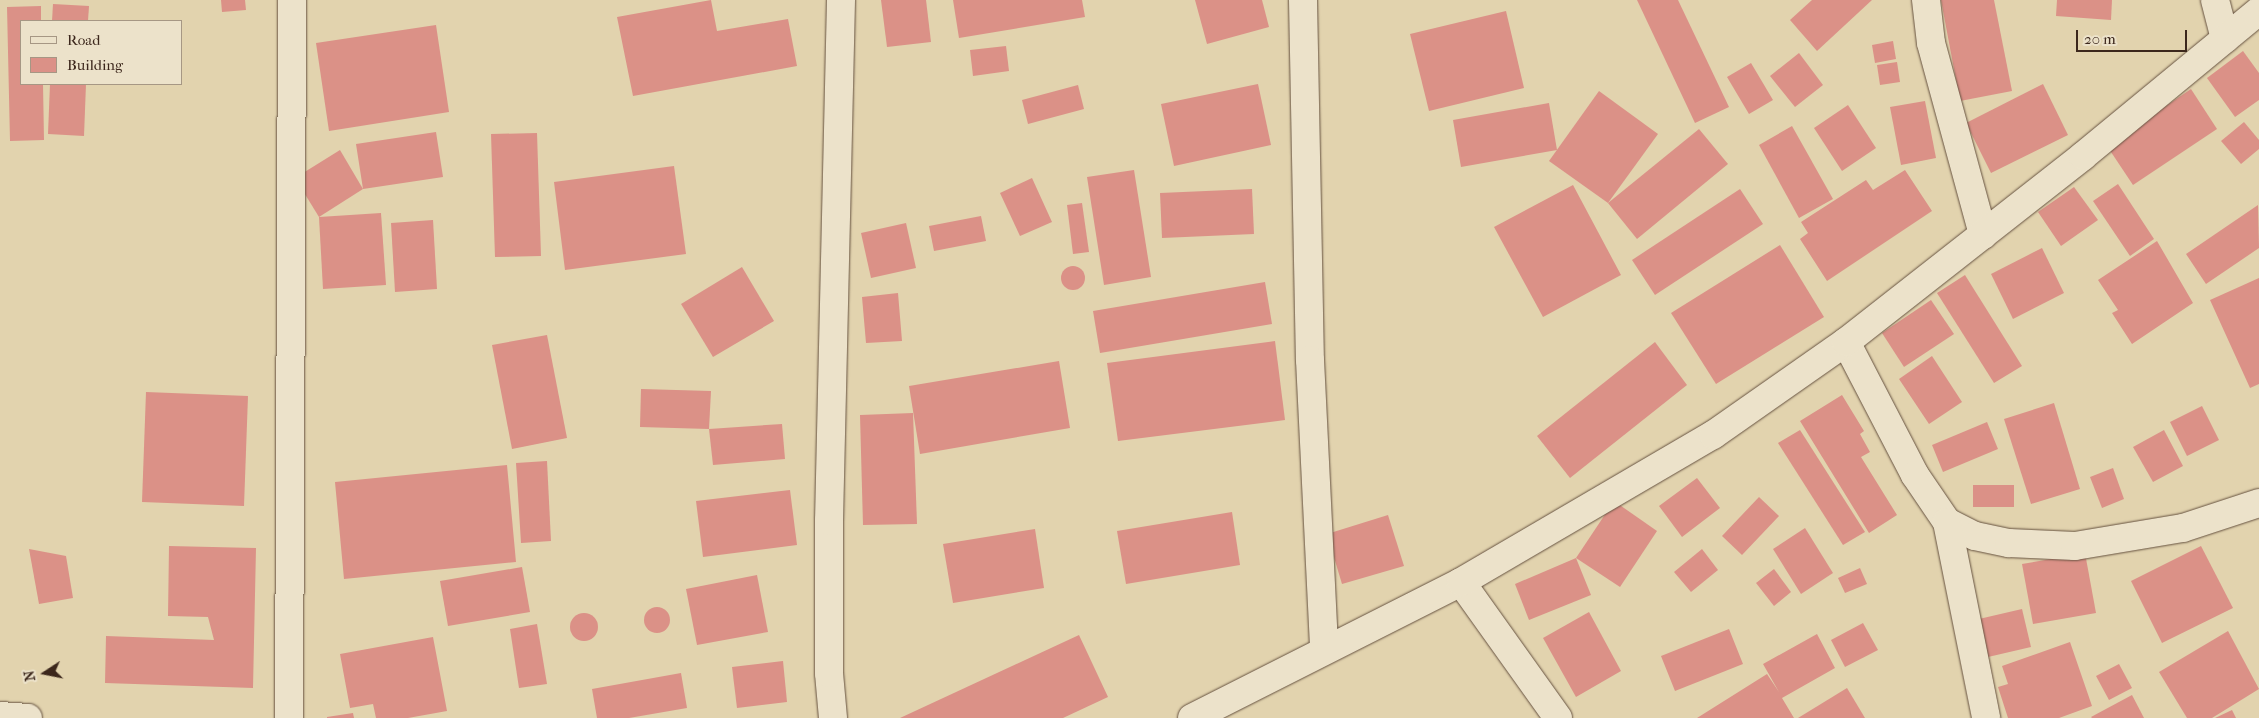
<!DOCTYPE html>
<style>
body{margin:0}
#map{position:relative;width:2259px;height:718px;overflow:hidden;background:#e2d3ae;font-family:"IM FELL French Canon",serif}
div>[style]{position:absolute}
.building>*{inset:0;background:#db9187}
.round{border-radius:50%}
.roads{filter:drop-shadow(0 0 1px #665240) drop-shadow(0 0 1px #665240)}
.minor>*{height:28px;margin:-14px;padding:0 14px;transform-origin:14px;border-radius:14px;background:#ece2ca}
.tertiary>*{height:28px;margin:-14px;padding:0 14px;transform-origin:14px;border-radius:14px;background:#ece2ca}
span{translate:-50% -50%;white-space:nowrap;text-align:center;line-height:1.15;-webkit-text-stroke:4.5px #ece2ca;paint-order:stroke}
.legend{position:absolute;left:20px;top:20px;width:162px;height:65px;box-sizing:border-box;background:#ece2ca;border:1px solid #a69784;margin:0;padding:6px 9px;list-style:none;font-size:15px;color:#3c271c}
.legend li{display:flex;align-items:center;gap:10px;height:25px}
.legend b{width:25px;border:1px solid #a69784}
.north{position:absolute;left:20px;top:648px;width:50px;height:50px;-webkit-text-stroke:4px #ece2ca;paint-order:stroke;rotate:259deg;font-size:14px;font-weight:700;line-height:20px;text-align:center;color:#3c271c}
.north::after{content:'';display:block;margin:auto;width:18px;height:22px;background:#3c271c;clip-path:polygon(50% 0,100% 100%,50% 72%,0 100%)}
.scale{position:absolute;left:2076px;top:30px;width:111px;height:22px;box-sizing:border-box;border:2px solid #3c271c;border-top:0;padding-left:6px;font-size:15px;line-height:18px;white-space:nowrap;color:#3c271c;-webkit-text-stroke:4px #ece2ca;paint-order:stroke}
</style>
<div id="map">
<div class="building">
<div style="clip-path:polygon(221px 0,245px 0,246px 10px,222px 12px)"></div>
<div style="clip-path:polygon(711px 0,717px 31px,788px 19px,797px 66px,633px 96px,617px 17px)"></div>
<div style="clip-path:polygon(881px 0,926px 0,931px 42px,887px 47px)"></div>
<div style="clip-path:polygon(953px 0,1082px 0,1085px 17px,959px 38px)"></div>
<div style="clip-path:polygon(1195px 0,1262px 0,1269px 27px,1207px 44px)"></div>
<div style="clip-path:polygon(1637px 0,1678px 0,1729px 107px,1695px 123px)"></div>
<div style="clip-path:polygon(1812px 0,1872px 0,1817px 51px,1790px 20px)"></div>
<div style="clip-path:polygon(1941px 0,1994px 0,2012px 91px,1960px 101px)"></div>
<div style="clip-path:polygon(2057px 0,2112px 0,2111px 20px,2056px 16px)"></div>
<div style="clip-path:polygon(53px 4px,89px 6px,88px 21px,52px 21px)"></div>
<div style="clip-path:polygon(41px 6px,41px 21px,21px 21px,21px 84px,43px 84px,44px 140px,10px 141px,7px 7px)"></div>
<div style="clip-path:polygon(1506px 11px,1524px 88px,1429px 111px,1410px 34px)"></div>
<div style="clip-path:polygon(436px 25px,449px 112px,329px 131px,316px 43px)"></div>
<div style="clip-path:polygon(1893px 41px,1896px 59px,1875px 63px,1872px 45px)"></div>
<div style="clip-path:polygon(1006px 46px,1009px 71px,973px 76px,970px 50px)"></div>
<div style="clip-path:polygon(2243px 51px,2259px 73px,2259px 100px,2235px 117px,2207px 78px)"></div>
<div style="clip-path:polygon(1799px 53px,1823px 85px,1795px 107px,1770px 76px)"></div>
<div style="clip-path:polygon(1897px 62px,1900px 82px,1880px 85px,1877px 65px)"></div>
<div style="clip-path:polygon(1751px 63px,1773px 100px,1749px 114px,1727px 77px)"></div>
<div style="clip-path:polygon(50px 84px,86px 84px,84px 136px,48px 134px)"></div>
<div style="clip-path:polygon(1258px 84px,1271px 145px,1174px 166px,1161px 104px)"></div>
<div style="clip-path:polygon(2043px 84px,2068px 135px,1991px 173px,1966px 123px)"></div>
<div style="clip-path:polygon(1078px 85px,1084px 109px,1028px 124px,1022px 100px)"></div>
<div style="clip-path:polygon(2191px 89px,2217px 129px,2133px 185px,2107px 146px)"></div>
<div style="clip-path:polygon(1599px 91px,1658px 134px,1608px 203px,1549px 161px)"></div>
<div style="clip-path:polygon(1925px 101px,1936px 158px,1901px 165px,1890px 107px)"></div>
<div style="clip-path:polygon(1549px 103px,1557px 150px,1461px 167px,1453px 120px)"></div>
<div style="clip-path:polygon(1848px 105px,1876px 148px,1842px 171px,1814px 128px)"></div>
<div style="clip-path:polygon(2244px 122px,2259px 140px,2259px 149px,2241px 164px,2221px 141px)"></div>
<div style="clip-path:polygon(1792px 126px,1833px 199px,1799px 218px,1759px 145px)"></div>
<div style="clip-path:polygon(1699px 129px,1728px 164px,1637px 239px,1608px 203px)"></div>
<div style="clip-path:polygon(436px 132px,443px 177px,363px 189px,356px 144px)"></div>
<div style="clip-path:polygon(537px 133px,541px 256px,495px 257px,491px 134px)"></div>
<div style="clip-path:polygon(340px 150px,363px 189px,319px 217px,295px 178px)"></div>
<div style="clip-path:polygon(674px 166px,686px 254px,565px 270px,554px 182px)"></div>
<div style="clip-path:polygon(1134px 170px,1151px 277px,1104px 285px,1087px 177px)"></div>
<div style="clip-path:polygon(1905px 170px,1932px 211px,1827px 281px,1800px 239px,1808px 233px,1801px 222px,1866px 180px,1873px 190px)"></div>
<div style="clip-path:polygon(1032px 178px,1052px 222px,1020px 236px,1000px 193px)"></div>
<div style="clip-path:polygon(2118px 184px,2154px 239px,2130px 256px,2093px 201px)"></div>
<div style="clip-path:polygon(1573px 185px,1621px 275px,1543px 317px,1494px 227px)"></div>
<div style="clip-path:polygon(2074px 187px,2098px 220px,2061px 246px,2038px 212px)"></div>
<div style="clip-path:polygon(1252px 189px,1254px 234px,1162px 238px,1160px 193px)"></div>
<div style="clip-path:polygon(1740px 189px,1763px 224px,1655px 295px,1632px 260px)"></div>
<div style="clip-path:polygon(1082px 203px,1089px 252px,1073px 254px,1067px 205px)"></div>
<div style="clip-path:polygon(2258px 205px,2259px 248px,2206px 284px,2186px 254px)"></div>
<div style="clip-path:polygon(381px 213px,386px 285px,323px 289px,319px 217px)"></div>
<div style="clip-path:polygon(981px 216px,986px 241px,934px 251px,929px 226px)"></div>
<div style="clip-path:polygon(433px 220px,437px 289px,395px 292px,391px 223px)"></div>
<div style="clip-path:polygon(906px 223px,916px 268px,871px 278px,861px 233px)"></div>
<div style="clip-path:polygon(2157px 241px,2193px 303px,2132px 344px,2112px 313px,2118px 310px,2098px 280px)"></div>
<div style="clip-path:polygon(1780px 245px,1824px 317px,1716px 384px,1671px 313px)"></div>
<div style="clip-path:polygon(2042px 248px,2064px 293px,2013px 319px,1991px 274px)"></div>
<div class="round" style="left:1061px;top:266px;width:24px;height:24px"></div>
<div style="clip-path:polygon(742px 267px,774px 321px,713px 357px,681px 304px)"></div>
<div style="clip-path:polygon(1965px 275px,2022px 366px,1994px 383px,1937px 293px)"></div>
<div style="clip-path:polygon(2259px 278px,2259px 384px,2250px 388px,2210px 300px)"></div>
<div style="clip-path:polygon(1265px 282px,1272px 324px,1100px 353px,1093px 311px)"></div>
<div style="clip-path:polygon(898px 293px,902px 341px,866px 343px,862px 297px)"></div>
<div style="clip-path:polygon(1931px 300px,1954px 334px,1904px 367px,1882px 333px)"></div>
<div style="clip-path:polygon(547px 335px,567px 438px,512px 449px,492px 345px)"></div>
<div style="clip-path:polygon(1275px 341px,1285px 420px,1118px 441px,1107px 363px)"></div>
<div style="clip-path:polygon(1655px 342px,1687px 385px,1570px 478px,1537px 436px)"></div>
<div style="clip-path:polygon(1932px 356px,1962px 402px,1929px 424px,1899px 379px)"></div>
<div style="clip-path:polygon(1059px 361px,1070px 428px,920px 454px,909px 386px)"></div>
<div style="clip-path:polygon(641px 389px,711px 391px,709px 429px,640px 427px)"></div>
<div style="clip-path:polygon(146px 392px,248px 396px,244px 506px,142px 502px)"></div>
<div style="clip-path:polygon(1842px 395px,1864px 431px,1860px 434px,1870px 452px,1861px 457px,1897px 515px,1869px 533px,1800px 421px)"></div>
<div style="clip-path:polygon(2054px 403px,2080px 489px,2031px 504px,2004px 419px)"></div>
<div style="clip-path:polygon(2202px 406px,2219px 440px,2187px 456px,2170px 422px)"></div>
<div style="clip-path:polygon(913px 413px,917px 524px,863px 525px,860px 415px)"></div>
<div style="clip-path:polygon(1987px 422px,1998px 449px,1943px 472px,1932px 445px)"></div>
<div style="clip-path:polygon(782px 424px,785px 459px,713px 465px,709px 429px)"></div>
<div style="clip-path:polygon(1800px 430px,1865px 532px,1843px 545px,1778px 443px)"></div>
<div style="clip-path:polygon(2164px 430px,2183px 466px,2153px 482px,2133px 447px)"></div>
<div style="clip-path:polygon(547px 461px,551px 541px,521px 543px,516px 463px)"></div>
<div style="clip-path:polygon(507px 465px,516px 562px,344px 579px,335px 482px)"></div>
<div style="clip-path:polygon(2113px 468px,2124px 499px,2102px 508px,2090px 477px)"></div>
<div style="clip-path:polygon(1697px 478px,1720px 508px,1682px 537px,1659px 506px)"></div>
<div style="clip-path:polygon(1973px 485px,2014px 485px,2014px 507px,1973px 507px)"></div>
<div style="clip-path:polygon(790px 490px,797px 545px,703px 557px,696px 501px)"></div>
<div style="clip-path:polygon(1759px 497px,1779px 516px,1742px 555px,1722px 536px)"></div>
<div style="clip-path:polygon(1614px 501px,1657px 531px,1620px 587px,1576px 558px)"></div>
<div style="clip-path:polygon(1232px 512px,1240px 565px,1126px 584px,1117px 531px)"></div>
<div style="clip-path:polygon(1388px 515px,1404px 566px,1342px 584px,1327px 534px)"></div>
<div style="clip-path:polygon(1805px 528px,1833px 573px,1801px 594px,1773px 549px)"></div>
<div style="clip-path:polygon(1035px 529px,1044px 588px,953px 603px,943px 544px)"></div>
<div style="clip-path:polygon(169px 546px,256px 548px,253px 688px,105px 683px,106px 636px,214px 640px,208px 617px,168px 616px)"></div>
<div style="clip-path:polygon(2201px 546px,2233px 608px,2162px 643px,2131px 581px)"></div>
<div style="clip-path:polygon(29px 549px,66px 556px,73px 598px,39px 604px)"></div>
<div style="clip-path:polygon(1702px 549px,1718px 570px,1691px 592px,1674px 572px)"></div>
<div style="clip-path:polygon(2085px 553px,2096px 613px,2033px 624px,2022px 564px)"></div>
<div style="clip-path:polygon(1576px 558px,1591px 595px,1529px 620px,1515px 584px)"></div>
<div style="clip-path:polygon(522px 567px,530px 612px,448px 626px,440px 581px)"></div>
<div style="clip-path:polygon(1860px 568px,1867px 584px,1845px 593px,1838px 578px)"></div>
<div style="clip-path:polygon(1774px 569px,1791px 592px,1774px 606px,1756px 583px)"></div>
<div style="clip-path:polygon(757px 575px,768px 632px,697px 645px,686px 589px)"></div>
<div class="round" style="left:644px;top:607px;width:26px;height:26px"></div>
<div style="clip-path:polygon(2022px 609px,2031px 647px,1988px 657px,1979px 619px)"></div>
<div style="clip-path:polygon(1589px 612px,1621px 671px,1576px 697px,1543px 638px)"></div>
<div class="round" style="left:570px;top:613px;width:28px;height:28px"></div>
<div style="clip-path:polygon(1863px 623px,1878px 650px,1845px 667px,1831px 640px)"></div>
<div style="clip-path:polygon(537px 624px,547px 684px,519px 688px,510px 629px)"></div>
<div style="clip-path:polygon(1729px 629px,1743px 664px,1675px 691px,1661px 656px)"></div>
<div style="clip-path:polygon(2228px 631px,2259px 689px,2212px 718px,2187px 718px,2159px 672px)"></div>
<div style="clip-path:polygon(1817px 634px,1835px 668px,1782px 698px,1794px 718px,1697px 718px,1767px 674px,1779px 692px,1763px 664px)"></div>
<div style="clip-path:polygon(1079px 635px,1108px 697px,1063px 718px,900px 718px)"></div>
<div style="clip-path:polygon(433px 637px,447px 711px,408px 718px,376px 718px,373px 704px,350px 708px,340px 654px)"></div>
<div style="clip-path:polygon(2070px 642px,2092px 706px,2059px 718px,2008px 718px,1998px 687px,2008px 684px,2002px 666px)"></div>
<div style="clip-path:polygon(783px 661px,787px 702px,737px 708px,732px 667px)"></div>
<div style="clip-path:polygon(2119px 664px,2132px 688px,2109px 700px,2096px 676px)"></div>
<div style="clip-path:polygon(681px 673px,687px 708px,629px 718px,597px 718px,592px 689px)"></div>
<div style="clip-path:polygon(1847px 688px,1865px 718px,1798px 718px)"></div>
<div style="clip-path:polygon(2132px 695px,2144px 718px,2092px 718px,2091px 717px)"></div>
<div style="clip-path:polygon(2232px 710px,2236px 718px,2215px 718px)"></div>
<div style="clip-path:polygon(353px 713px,354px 718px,327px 718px,327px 717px)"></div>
</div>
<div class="roads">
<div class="minor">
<div style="left:1303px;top:0;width:360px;rotate:88.9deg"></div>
<div style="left:1310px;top:360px;width:290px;rotate:87.2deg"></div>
<div style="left:1926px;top:0;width:43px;rotate:83.4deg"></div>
<div style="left:1931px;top:43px;width:199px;rotate:74.8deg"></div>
<div style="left:2215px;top:0;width:40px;rotate:75.6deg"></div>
<div style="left:1846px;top:342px;width:150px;rotate:62.6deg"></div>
<div style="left:1915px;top:475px;width:57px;rotate:55.8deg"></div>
<div style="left:1947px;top:522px;width:31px;rotate:27deg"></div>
<div style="left:1975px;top:536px;width:35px;rotate:12deg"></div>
<div style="left:2009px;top:543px;width:66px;rotate:2.6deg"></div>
<div style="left:2075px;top:546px;width:109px;rotate:-9.5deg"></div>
<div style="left:2183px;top:528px;width:80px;rotate:-18.2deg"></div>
<div style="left:1947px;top:522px;width:200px;rotate:78.7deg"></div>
<div style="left:1461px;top:582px;width:167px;rotate:54.5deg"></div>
<div style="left:0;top:716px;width:28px;rotate:4deg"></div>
<div style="left:289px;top:718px;width:718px;rotate:-89.76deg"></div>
<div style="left:833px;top:718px;width:45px;rotate:-95.1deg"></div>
<div style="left:829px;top:673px;width:152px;rotate:-90deg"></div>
<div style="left:829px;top:521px;width:521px;rotate:-88.68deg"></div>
</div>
<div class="tertiary">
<div style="left:1192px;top:718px;width:301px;rotate:-26.8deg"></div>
<div style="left:1461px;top:582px;width:292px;rotate:-30.3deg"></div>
<div style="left:1713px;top:435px;width:162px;rotate:-35deg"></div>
<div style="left:1846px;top:342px;width:301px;rotate:-38.1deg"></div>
<div style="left:2083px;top:156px;width:228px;rotate:-39.5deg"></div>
</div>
</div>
<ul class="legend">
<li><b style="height:6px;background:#ece2ca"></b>Road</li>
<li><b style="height:14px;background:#db9187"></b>Building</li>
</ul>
<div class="north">N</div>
<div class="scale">20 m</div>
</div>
